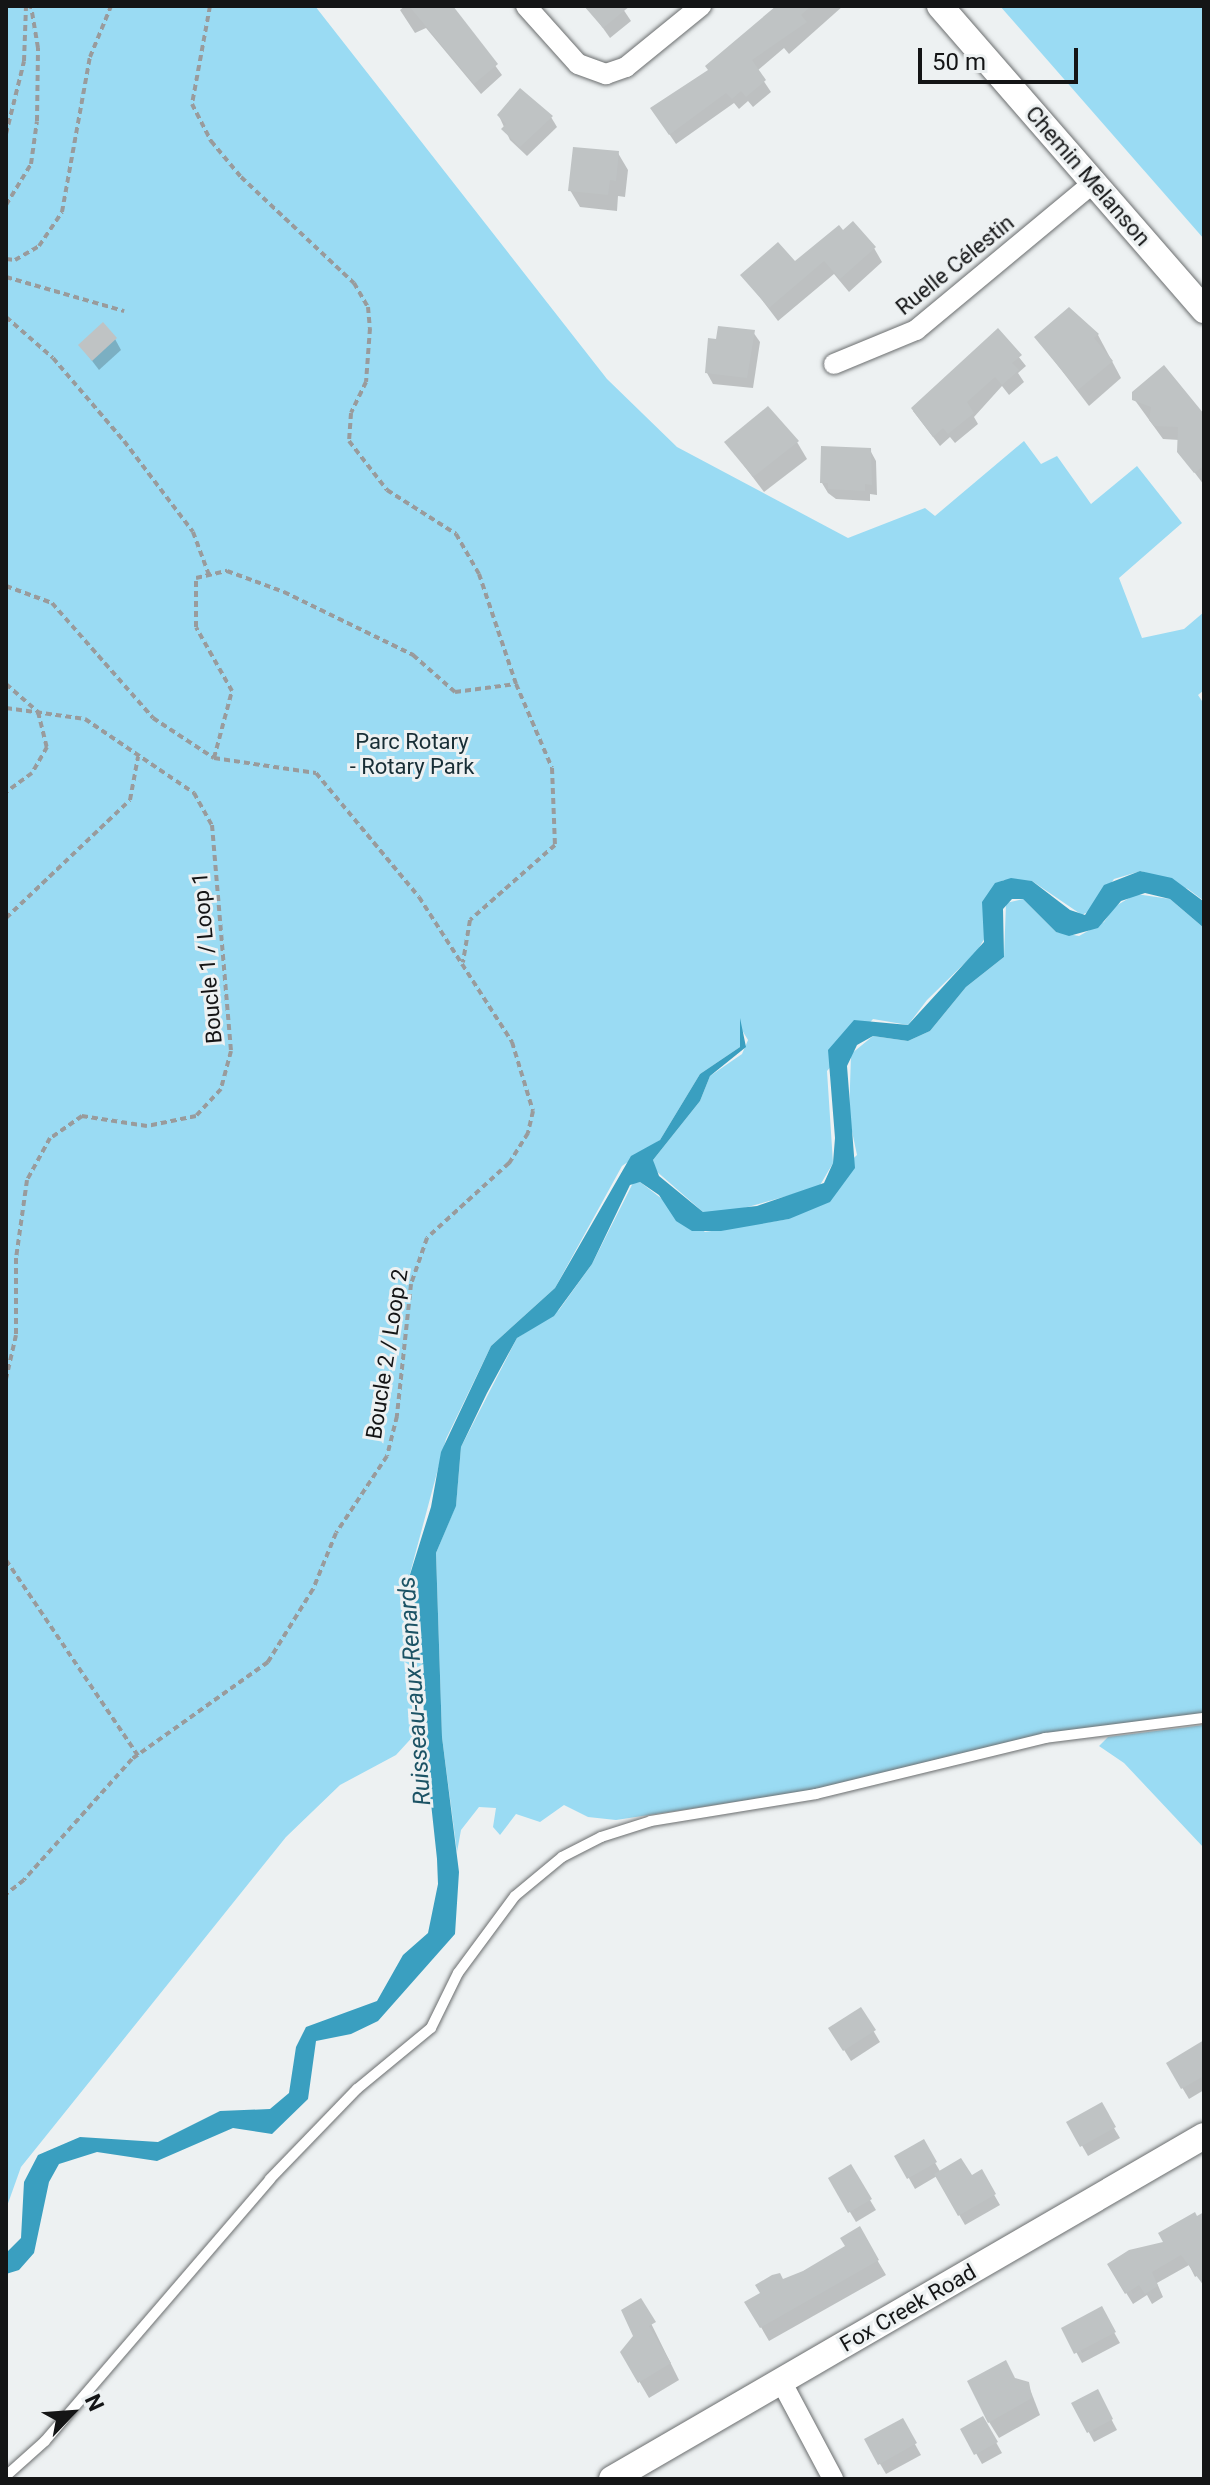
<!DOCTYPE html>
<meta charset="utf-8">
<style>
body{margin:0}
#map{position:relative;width:1210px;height:2485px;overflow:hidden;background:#edf1f2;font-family:Roboto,sans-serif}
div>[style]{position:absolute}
.green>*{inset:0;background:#9adbf3}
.water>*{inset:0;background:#3a9fc0}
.shadow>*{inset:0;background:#0003}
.building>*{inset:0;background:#bfc3c4}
.path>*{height:4px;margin-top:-2px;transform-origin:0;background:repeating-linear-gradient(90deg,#999b9c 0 6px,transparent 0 10px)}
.roads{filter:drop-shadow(0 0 2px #6b6e6f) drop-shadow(0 0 2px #6b6e6f)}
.service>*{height:10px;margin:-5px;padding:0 5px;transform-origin:5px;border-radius:5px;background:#fff}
.minor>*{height:20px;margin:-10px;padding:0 10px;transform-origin:10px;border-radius:10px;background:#fff}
.tertiary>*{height:26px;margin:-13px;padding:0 13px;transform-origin:13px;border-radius:13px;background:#fff}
span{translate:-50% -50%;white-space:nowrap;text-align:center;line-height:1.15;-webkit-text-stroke:6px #edf1f2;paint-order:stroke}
.street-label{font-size:22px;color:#141516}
.park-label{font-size:22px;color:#182e36}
.water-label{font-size:24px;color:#1c5365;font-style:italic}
.frame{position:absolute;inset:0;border:8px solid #141516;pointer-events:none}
.north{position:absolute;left:32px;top:2373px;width:80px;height:80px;-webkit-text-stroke:6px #edf1f2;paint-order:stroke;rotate:65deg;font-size:22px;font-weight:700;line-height:32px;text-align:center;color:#141516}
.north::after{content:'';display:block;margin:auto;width:28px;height:36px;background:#141516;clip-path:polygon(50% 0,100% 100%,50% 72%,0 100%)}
.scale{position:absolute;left:918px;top:48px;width:160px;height:36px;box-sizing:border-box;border:4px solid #141516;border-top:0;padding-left:10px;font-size:24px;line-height:28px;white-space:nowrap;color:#141516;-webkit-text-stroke:6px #edf1f2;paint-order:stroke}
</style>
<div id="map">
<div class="green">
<div style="clip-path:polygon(6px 6px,315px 6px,607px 379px,677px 447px,848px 538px,925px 508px,935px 516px,1024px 441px,1041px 464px,1057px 456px,1091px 504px,1137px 466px,1182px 523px,1119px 578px,1142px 638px,1184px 629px,1204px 612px,1204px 690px,1198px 695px,1204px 704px,1204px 901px,1188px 889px,1141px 871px,1114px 879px,1093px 909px,1082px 915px,1032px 881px,1003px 880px,983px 911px,986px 936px,977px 951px,927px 1000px,908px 1025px,873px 1019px,827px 1071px,833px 1163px,819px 1187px,726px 1213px,703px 1212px,655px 1170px,653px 1160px,700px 1101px,710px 1076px,742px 1054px,748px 1040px,740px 1027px,740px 1047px,700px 1074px,660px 1140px,622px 1166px,555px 1288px,491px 1346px,446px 1439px,408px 1581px,423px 1669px,418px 1731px,396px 1755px,340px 1785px,286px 1837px,21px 2167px,6px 2209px)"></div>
<div style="clip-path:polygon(1000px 6px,1204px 6px,1204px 239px)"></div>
<div style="clip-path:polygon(1136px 894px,1170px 899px,1204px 928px,1204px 1714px,1043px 1734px,814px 1790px,616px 1820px,588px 1817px,564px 1805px,540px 1822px,516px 1814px,500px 1835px,493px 1827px,496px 1808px,479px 1807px,461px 1830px,457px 1852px,442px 1737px,436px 1553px,456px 1505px,461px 1447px,517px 1338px,559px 1310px,592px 1264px,633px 1183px,640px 1182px,705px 1232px,789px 1219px,857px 1155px,849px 1117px,851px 1054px,873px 1036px,908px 1041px,930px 1031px,966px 987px,1004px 957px,1006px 903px,1023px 899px,1056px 932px,1079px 936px,1104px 922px,1114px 907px)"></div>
<div style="clip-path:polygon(1204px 1725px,1204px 1848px,1124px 1763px,1099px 1746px,1108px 1737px)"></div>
</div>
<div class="water">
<div style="clip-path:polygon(1140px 871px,1172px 878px,1203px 901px,1204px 928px,1170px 899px,1145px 893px,1121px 901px,1098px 928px,1069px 936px,1056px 932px,1023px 899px,1012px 899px,1003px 909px,1004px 957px,966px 987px,930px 1031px,908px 1041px,873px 1036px,857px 1045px,847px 1066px,855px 1168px,830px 1202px,789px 1219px,721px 1231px,692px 1231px,676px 1221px,659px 1195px,640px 1182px,630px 1185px,592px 1264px,554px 1316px,517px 1338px,487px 1393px,461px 1447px,456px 1506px,436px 1553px,442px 1737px,459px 1872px,455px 1934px,378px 2021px,351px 2034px,316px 2041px,308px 2099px,272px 2134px,233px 2128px,157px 2161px,97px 2152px,59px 2164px,49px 2182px,34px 2253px,19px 2270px,6px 2274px,6px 2253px,21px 2238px,24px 2182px,38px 2155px,80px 2137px,158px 2142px,220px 2111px,270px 2109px,289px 2093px,296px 2047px,306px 2027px,377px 2001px,403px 1955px,428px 1933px,438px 1884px,437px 1859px,424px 1738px,423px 1669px,408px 1581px,431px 1507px,441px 1452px,491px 1346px,555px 1288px,631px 1156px,660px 1140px,700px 1074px,740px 1047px,740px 1018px,746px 1047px,710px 1076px,700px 1101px,653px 1160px,659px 1176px,703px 1212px,757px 1206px,824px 1183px,833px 1163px,835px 1138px,828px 1050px,854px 1020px,908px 1025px,984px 942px,982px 902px,995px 883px,1011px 878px,1032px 881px,1070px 910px,1085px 915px,1104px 885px)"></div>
</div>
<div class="shadow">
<div style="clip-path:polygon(405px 6px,452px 6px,502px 75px,481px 94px,426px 28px,415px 33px,400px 10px)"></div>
<div style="clip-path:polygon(600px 6px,621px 6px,631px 21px,610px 38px,593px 14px)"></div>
<div style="clip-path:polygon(781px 6px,843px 6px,789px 54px,784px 48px,757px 71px,771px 92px,753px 107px,748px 101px,739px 109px,734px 103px,676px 144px,659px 119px)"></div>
<div style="clip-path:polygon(499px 116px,551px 117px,557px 127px,527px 156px,510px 140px)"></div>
<div style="clip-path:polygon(618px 153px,628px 170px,625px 197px,618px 196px,617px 211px,580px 207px,570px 190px)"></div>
<div style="clip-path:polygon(843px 233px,874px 248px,882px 262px,849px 292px,834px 274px,778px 321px,743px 275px,795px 264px)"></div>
<div style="clip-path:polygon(1069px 310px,1098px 335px,1121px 378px,1089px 406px,1036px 337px)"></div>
<div style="clip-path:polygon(998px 331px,1026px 366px,1018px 373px,1024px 382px,1009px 395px,1002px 386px,974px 417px,978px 424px,955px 443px,950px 437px,940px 446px,913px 411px)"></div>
<div style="clip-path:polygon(753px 332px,760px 342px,753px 388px,713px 384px,707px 373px)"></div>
<div style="clip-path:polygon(115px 339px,121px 350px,99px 370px,80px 345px)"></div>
<div style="clip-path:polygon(1134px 399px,1204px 414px,1204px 485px,1179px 452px,1179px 440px,1163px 439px)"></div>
<div style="clip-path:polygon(797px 442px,807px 459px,764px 492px,727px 443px)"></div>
<div style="clip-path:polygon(870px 450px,876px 461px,877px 495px,870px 494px,870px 501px,836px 499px,828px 493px,822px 483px)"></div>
<div style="clip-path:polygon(861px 2010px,880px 2042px,851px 2061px,831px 2029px)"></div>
<div style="clip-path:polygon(1204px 2045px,1204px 2090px,1189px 2099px,1168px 2064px)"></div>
<div style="clip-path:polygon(1069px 2123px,1114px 2128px,1120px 2138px,1088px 2156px)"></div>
<div style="clip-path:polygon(923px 2142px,941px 2173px,972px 2177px,981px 2172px,1000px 2205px,965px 2225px,937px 2176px,915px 2189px,897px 2157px)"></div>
<div style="clip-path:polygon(850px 2167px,876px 2210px,856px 2222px,830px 2179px)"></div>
<div style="clip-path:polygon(1204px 2227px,1204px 2272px,1195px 2277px,1189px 2265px,1157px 2283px,1163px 2297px,1152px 2304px,1147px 2295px,1133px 2304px,1109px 2265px)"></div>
<div style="clip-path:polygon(859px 2229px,886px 2275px,769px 2341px,747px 2303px,847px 2247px)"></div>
<div style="clip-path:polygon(640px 2301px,679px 2380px,649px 2398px,622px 2352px,635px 2337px)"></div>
<div style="clip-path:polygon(1101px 2309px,1120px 2343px,1082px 2363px,1064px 2329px)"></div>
<div style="clip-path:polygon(1015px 2380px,1028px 2384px,1040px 2415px,999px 2438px,989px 2422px)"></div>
<div style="clip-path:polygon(1097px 2392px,1117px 2430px,1094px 2442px,1074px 2404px)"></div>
<div style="clip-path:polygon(983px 2419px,1002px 2453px,982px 2464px,963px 2430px)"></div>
<div style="clip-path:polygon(902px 2421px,921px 2455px,886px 2474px,866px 2440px)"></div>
</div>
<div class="building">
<div style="clip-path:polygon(409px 6px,453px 6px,498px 64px,474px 84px)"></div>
<div style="clip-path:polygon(584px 6px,630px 6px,603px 28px)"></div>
<div style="clip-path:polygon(776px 6px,811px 6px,801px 15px,807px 22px,752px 60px,766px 80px,746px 97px,741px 91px,732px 99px,726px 93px,669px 135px,650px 108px,708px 70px,705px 66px)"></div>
<div style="clip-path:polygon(520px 88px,553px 116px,520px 147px,501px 129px,506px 124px,497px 115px)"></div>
<div style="clip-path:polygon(573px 147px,619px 151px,616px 181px,610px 180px,608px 195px,568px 191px)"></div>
<div style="clip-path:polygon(853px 221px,876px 247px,840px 279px,824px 261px,769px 308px,740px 275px,778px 242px,795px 261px,839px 225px,843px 230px)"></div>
<div style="clip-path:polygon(1069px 307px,1099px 334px,1094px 338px,1113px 361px,1078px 390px,1034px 337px)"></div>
<div style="clip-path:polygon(103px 322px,117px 338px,92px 361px,78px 345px)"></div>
<div style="clip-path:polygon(718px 326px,755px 330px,747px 378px,705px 373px,708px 338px,716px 339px)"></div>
<div style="clip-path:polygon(998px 328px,1022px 355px,1012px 363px,1019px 370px,1002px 385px,995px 377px,967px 402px,974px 413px,948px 434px,943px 428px,933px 437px,911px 408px)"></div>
<div style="clip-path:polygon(1164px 365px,1204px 414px,1204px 466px,1194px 473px,1177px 452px,1178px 427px,1154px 426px,1149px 420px,1151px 407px,1132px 400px,1132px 392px)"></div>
<div style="clip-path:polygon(768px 406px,799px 441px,753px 477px,724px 442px)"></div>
<div style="clip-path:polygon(821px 446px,871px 448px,872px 485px,865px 484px,865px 491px,828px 489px,828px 483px,820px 483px)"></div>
<div style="clip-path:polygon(861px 2007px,876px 2030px,843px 2051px,828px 2028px)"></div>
<div style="clip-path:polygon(1204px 2040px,1204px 2076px,1181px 2089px,1166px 2063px)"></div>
<div style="clip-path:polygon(1102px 2102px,1116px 2127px,1080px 2147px,1066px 2122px)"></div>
<div style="clip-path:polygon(924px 2139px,937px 2162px,907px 2179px,894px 2156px)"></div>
<div style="clip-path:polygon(961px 2158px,972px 2175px,982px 2169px,996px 2194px,958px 2216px,934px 2174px)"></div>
<div style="clip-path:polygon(851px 2164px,872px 2199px,848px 2213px,828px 2178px)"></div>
<div style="clip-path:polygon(1195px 2212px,1197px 2216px,1204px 2212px,1204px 2286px,1181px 2255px,1152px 2272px,1158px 2286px,1145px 2294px,1139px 2285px,1125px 2294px,1107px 2264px,1129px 2250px,1163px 2242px,1158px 2233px)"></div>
<div style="clip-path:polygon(860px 2226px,879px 2260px,760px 2328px,744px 2302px,760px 2293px,755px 2285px,772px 2275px,780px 2273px,783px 2279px,803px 2271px,845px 2246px,840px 2238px)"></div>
<div style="clip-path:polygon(641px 2298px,656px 2322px,649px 2326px,671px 2363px,638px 2383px,620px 2352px,633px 2336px,621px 2310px)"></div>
<div style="clip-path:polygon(1102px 2306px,1116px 2332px,1074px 2354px,1061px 2328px)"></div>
<div style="clip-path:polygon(1006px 2360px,1015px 2378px,1029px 2382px,1032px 2398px,988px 2423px,967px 2381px)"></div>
<div style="clip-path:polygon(1098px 2389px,1113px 2419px,1087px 2433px,1071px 2403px)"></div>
<div style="clip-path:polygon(983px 2416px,998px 2442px,974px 2455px,960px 2429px)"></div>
<div style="clip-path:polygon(903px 2418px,917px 2443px,878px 2465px,864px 2439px)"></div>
</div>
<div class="path">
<div style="left:210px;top:6px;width:100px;rotate:100.4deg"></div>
<div style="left:192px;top:104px;width:42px;rotate:62.8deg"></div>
<div style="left:211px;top:141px;width:47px;rotate:50.2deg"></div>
<div style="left:241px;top:177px;width:155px;rotate:43.2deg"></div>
<div style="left:354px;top:283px;width:28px;rotate:60deg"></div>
<div style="left:368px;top:307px;width:21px;rotate:85deg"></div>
<div style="left:370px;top:328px;width:54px;rotate:94.2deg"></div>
<div style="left:366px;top:382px;width:34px;rotate:116deg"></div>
<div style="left:351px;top:413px;width:28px;rotate:94deg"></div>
<div style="left:349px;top:441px;width:62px;rotate:52.2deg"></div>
<div style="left:387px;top:490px;width:82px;rotate:32.5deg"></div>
<div style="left:456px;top:534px;width:46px;rotate:60.1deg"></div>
<div style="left:479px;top:574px;width:116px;rotate:71.4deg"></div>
<div style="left:6px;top:134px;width:75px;rotate:-76.1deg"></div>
<div style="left:24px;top:61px;width:55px;rotate:-87.9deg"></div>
<div style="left:6px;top:205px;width:48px;rotate:-58.6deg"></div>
<div style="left:31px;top:164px;width:43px;rotate:-82.1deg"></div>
<div style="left:37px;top:121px;width:73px;rotate:-89.2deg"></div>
<div style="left:38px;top:48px;width:43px;rotate:-99.5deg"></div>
<div style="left:6px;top:259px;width:9px;rotate:6deg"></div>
<div style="left:15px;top:260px;width:28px;rotate:-30deg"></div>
<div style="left:39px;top:246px;width:41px;rotate:-55.9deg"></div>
<div style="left:62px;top:212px;width:158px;rotate:-79.8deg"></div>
<div style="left:90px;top:57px;width:55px;rotate:-67.6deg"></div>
<div style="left:6px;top:277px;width:123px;rotate:16.1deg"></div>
<div style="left:6px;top:317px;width:62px;rotate:41.1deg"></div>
<div style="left:53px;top:358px;width:109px;rotate:49.5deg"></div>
<div style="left:124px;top:441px;width:114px;rotate:52.8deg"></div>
<div style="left:193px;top:532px;width:46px;rotate:69.6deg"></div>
<div style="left:6px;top:586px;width:49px;rotate:20.3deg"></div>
<div style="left:52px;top:603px;width:153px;rotate:48.7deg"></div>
<div style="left:153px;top:718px;width:73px;rotate:33.3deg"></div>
<div style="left:214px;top:758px;width:103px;rotate:8.4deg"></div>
<div style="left:316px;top:773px;width:161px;rotate:50.3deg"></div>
<div style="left:419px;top:897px;width:80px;rotate:57.3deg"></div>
<div style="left:462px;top:964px;width:93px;rotate:57.3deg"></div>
<div style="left:512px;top:1042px;width:72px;rotate:73.1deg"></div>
<div style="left:533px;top:1111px;width:23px;rotate:103deg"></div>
<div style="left:528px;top:1133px;width:36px;rotate:122deg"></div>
<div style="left:509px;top:1163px;width:111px;rotate:137.6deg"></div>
<div style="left:427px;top:1238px;width:49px;rotate:109.2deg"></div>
<div style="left:411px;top:1284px;width:133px;rotate:96.1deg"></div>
<div style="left:397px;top:1416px;width:41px;rotate:104deg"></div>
<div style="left:387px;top:1456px;width:92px;rotate:123.5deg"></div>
<div style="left:336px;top:1533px;width:61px;rotate:112.3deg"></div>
<div style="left:313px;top:1589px;width:86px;rotate:121.7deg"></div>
<div style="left:268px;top:1662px;width:167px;rotate:144.5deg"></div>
<div style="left:132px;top:1759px;width:162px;rotate:131.8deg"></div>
<div style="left:24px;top:1880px;width:23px;rotate:142deg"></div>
<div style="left:6px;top:684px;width:43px;rotate:41.2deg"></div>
<div style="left:38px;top:712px;width:36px;rotate:76deg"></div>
<div style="left:47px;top:747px;width:30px;rotate:120deg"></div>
<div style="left:32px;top:773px;width:32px;rotate:144deg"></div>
<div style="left:6px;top:708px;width:80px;rotate:7.9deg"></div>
<div style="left:85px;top:719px;width:132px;rotate:34.2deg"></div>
<div style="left:194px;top:793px;width:37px;rotate:61deg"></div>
<div style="left:212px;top:825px;width:227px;rotate:85.2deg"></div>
<div style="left:231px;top:1051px;width:39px;rotate:105deg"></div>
<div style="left:221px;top:1089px;width:37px;rotate:133deg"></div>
<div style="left:196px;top:1116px;width:50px;rotate:168.5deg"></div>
<div style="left:147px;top:1126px;width:66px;rotate:-171.3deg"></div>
<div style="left:82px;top:1116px;width:39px;rotate:145deg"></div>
<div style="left:50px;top:1138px;width:48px;rotate:118.7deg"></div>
<div style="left:27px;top:1180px;width:79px;rotate:98deg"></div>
<div style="left:16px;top:1258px;width:77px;rotate:90deg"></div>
<div style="left:16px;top:1335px;width:45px;rotate:102.8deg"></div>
<div style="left:214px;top:758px;width:69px;rotate:-75deg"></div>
<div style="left:232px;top:691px;width:73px;rotate:-119.4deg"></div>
<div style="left:196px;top:627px;width:49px;rotate:-90deg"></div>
<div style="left:196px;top:578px;width:32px;rotate:-13deg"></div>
<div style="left:227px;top:571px;width:61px;rotate:20.2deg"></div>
<div style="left:284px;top:592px;width:144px;rotate:26deg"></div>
<div style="left:413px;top:655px;width:56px;rotate:41.4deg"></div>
<div style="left:455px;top:692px;width:62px;rotate:-7.5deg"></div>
<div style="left:516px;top:684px;width:91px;rotate:66.8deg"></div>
<div style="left:552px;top:768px;width:77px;rotate:87.8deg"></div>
<div style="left:555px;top:845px;width:113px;rotate:138.6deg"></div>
<div style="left:470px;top:920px;width:43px;rotate:99.5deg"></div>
<div style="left:6px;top:918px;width:171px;rotate:-43.6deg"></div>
<div style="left:130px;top:800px;width:44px;rotate:-79.5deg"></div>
<div style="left:6px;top:1560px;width:236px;rotate:56deg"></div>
</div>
<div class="roads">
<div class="service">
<div style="left:6px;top:2476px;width:52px;rotate:-41.9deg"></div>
<div style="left:45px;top:2441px;width:345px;rotate:-49.3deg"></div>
<div style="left:270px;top:2179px;width:125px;rotate:-46deg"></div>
<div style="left:357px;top:2089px;width:96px;rotate:-39.5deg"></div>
<div style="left:431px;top:2028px;width:61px;rotate:-63.9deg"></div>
<div style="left:458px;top:1973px;width:96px;rotate:-53.5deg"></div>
<div style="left:515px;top:1896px;width:61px;rotate:-39.7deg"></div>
<div style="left:562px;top:1857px;width:44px;rotate:-27.1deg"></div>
<div style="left:601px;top:1837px;width:52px;rotate:-17.7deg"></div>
<div style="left:651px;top:1821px;width:167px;rotate:-9.3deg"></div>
<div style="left:816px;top:1794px;width:236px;rotate:-13.7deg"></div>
<div style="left:1045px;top:1738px;width:160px;rotate:-7.2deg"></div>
</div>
<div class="minor">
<div style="left:526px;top:6px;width:78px;rotate:48.1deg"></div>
<div style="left:578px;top:64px;width:30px;rotate:20deg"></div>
<div style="left:606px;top:74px;width:21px;rotate:-19deg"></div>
<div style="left:626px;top:67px;width:97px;rotate:-39.1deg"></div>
<div style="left:834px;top:364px;width:89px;rotate:-22.5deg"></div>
<div style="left:916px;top:330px;width:230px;rotate:-39.7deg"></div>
<div style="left:781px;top:2381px;width:111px;rotate:62deg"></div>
</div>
<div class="tertiary">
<div style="left:940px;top:6px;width:403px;rotate:49deg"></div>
<div style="left:612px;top:2479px;width:684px;rotate:-30.09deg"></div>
</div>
</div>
<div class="street-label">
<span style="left:1088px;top:176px;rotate:49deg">Chemin Melanson</span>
<span style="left:955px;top:265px;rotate:-39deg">Ruelle Célestin</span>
<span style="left:207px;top:958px;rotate:-95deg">Boucle 1 / Loop 1</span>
<span style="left:387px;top:1354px;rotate:-81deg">Boucle 2 / Loop 2</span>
<span style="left:908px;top:2308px;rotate:-30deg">Fox Creek Road</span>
</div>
<div class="park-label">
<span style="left:412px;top:754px">Parc Rotary<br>- Rotary Park</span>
</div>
<div class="water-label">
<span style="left:415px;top:1691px;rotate:-94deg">Ruisseau-aux-Renards</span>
</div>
<div class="frame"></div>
<div class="north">N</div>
<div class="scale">50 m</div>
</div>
